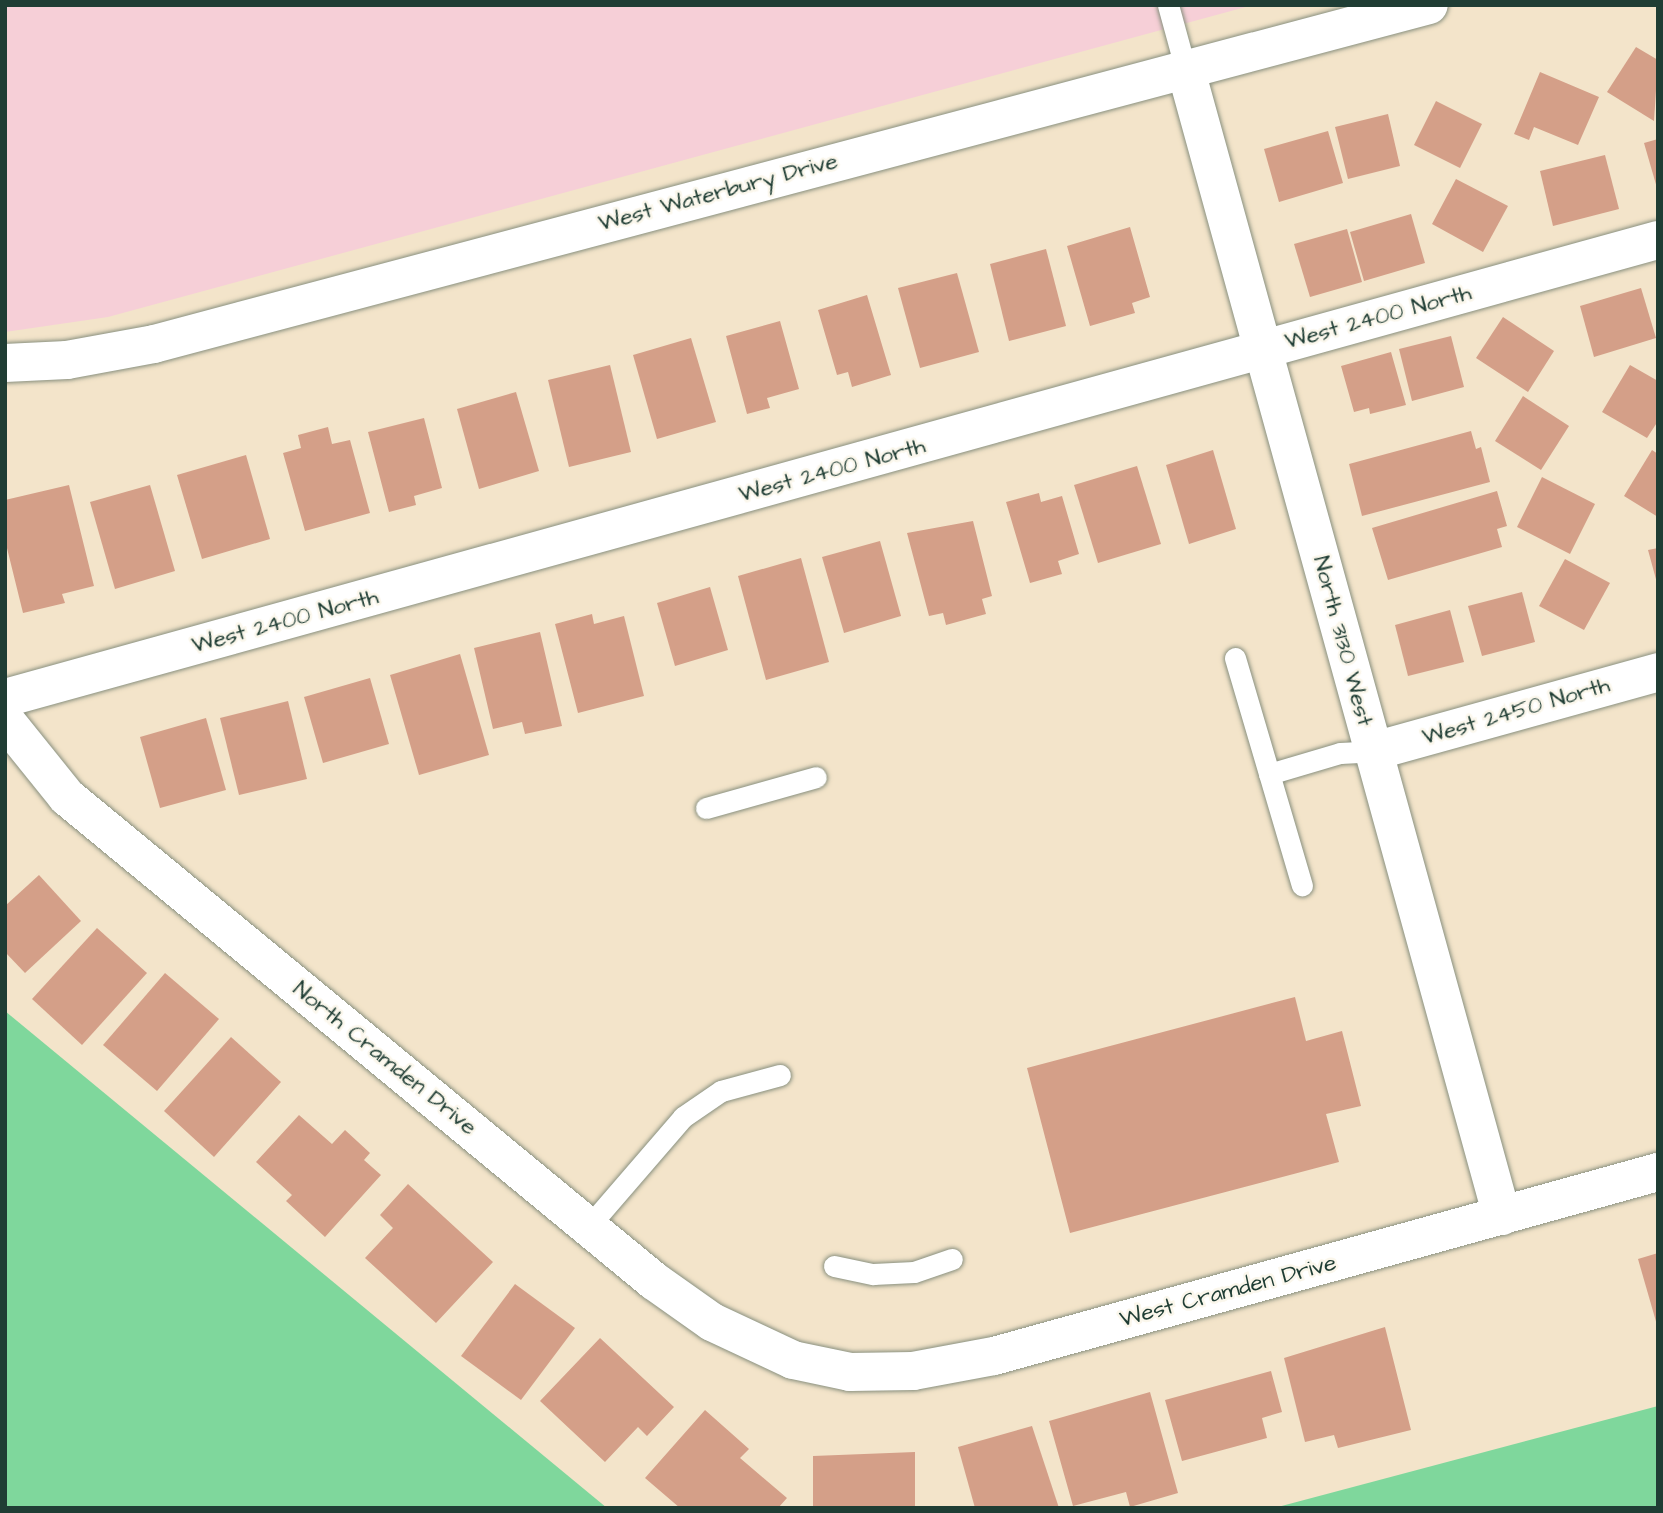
<!DOCTYPE html>
<style>
body{margin:0}
#map{position:relative;width:1663px;height:1513px;overflow:hidden;background:#f3e4ca;font-family:"Architects Daughter",sans-serif}
div>[style]{position:absolute}
.built>*{inset:0;background:#f6cfd7}
.green>*{inset:0;background:#7fd79c}
.building>*{inset:0;background:#d49f88}
.roads{filter:drop-shadow(0 0 2px #89907f) drop-shadow(0 0 2px #89907f)}
.lane>*{height:21px;margin:-10.5px;padding:0 10.5px;transform-origin:10.5px;border-radius:10.5px;background:#fff}
.street>*{height:38px;margin:-19px;padding:0 19px;transform-origin:19px;border-radius:19px;background:#fff}
span{translate:-50% -50%;white-space:nowrap;text-align:center;line-height:1.15;-webkit-text-stroke:5px #fbf7ec;paint-order:stroke}
.street-label{font-size:23px;color:#1f3d34}
.frame{position:absolute;inset:0;border:7px solid #1f3d34;pointer-events:none}
</style>
<div id="map">
<div class="built">
<div style="clip-path:polygon(5px 5px,1253px 5px,108px 317px,5px 332px)"></div>
</div>
<div class="green">
<div style="clip-path:polygon(5px 1011px,607px 1508px,5px 1508px)"></div>
<div style="clip-path:polygon(1658px 1406px,1658px 1508px,1274px 1508px)"></div>
</div>
<div class="building">
<div style="clip-path:polygon(1636px 47px,1658px 60px,1654px 121px,1607px 92px)"></div>
<div style="clip-path:polygon(1540px 72px,1599px 97px,1578px 145px,1534px 127px,1529px 140px,1514px 134px)"></div>
<div style="clip-path:polygon(1436px 101px,1482px 124px,1460px 168px,1414px 145px)"></div>
<div style="clip-path:polygon(1388px 114px,1400px 166px,1348px 179px,1335px 127px)"></div>
<div style="clip-path:polygon(1328px 131px,1343px 183px,1279px 202px,1264px 149px)"></div>
<div style="clip-path:polygon(1658px 139px,1658px 188px,1657px 188px,1644px 143px)"></div>
<div style="clip-path:polygon(1605px 155px,1619px 209px,1553px 226px,1540px 171px)"></div>
<div style="clip-path:polygon(1456px 179px,1508px 206px,1483px 252px,1432px 224px)"></div>
<div style="clip-path:polygon(1411px 214px,1425px 263px,1364px 281px,1350px 232px)"></div>
<div style="clip-path:polygon(1130px 227px,1150px 297px,1132px 303px,1135px 313px,1090px 326px,1067px 246px)"></div>
<div style="clip-path:polygon(1347px 229px,1362px 282px,1310px 297px,1294px 244px)"></div>
<div style="clip-path:polygon(1046px 249px,1066px 326px,1009px 341px,990px 264px)"></div>
<div style="clip-path:polygon(957px 273px,979px 352px,920px 368px,898px 288px)"></div>
<div style="clip-path:polygon(1641px 288px,1656px 338px,1594px 357px,1580px 306px)"></div>
<div style="clip-path:polygon(867px 295px,891px 375px,852px 387px,848px 372px,837px 375px,818px 310px)"></div>
<div style="clip-path:polygon(1503px 317px,1554px 351px,1528px 392px,1476px 358px)"></div>
<div style="clip-path:polygon(780px 321px,799px 389px,767px 398px,770px 408px,747px 414px,726px 336px)"></div>
<div style="clip-path:polygon(1451px 336px,1464px 387px,1412px 401px,1399px 349px)"></div>
<div style="clip-path:polygon(691px 338px,716px 422px,657px 439px,633px 355px)"></div>
<div style="clip-path:polygon(1391px 352px,1406px 405px,1370px 414px,1369px 408px,1354px 412px,1341px 366px)"></div>
<div style="clip-path:polygon(610px 365px,631px 452px,569px 467px,548px 380px)"></div>
<div style="clip-path:polygon(1630px 365px,1658px 381px,1658px 421px,1647px 438px,1602px 412px)"></div>
<div style="clip-path:polygon(516px 392px,539px 471px,479px 489px,457px 409px)"></div>
<div style="clip-path:polygon(1523px 396px,1569px 426px,1541px 470px,1495px 441px)"></div>
<div style="clip-path:polygon(424px 418px,442px 488px,414px 496px,416px 505px,389px 512px,368px 432px)"></div>
<div style="clip-path:polygon(328px 427px,332px 444px,350px 440px,370px 513px,305px 531px,283px 453px,301px 448px,298px 435px)"></div>
<div style="clip-path:polygon(1471px 431px,1476px 449px,1481px 447px,1490px 482px,1362px 516px,1349px 464px)"></div>
<div style="clip-path:polygon(1213px 450px,1236px 529px,1189px 544px,1166px 465px)"></div>
<div style="clip-path:polygon(1652px 450px,1658px 454px,1658px 517px,1624px 496px)"></div>
<div style="clip-path:polygon(246px 455px,270px 539px,202px 559px,177px 475px)"></div>
<div style="clip-path:polygon(1137px 466px,1161px 544px,1098px 563px,1074px 485px)"></div>
<div style="clip-path:polygon(1542px 477px,1595px 504px,1570px 554px,1517px 527px)"></div>
<div style="clip-path:polygon(69px 485px,94px 586px,62px 594px,65px 603px,23px 613px,5px 540px,5px 500px)"></div>
<div style="clip-path:polygon(150px 485px,175px 571px,115px 589px,90px 502px)"></div>
<div style="clip-path:polygon(1497px 491px,1507px 526px,1497px 529px,1502px 547px,1388px 580px,1372px 528px)"></div>
<div style="clip-path:polygon(1039px 493px,1041px 502px,1062px 496px,1079px 554px,1058px 561px,1062px 574px,1030px 583px,1006px 502px)"></div>
<div style="clip-path:polygon(973px 521px,992px 596px,982px 599px,986px 614px,946px 625px,943px 613px,929px 616px,907px 533px)"></div>
<div style="clip-path:polygon(880px 541px,901px 616px,844px 633px,822px 557px)"></div>
<div style="clip-path:polygon(1658px 548px,1658px 582px,1657px 583px,1648px 550px)"></div>
<div style="clip-path:polygon(801px 558px,829px 662px,766px 680px,738px 576px)"></div>
<div style="clip-path:polygon(1565px 559px,1610px 583px,1584px 630px,1539px 606px)"></div>
<div style="clip-path:polygon(710px 587px,728px 650px,675px 666px,657px 603px)"></div>
<div style="clip-path:polygon(1522px 592px,1535px 642px,1482px 656px,1468px 606px)"></div>
<div style="clip-path:polygon(1450px 610px,1464px 662px,1408px 676px,1395px 625px)"></div>
<div style="clip-path:polygon(592px 614px,594px 624px,624px 616px,644px 696px,578px 713px,555px 624px)"></div>
<div style="clip-path:polygon(540px 632px,562px 726px,525px 734px,522px 722px,493px 729px,474px 648px)"></div>
<div style="clip-path:polygon(460px 654px,489px 755px,419px 775px,390px 675px)"></div>
<div style="clip-path:polygon(370px 678px,389px 744px,323px 763px,304px 697px)"></div>
<div style="clip-path:polygon(288px 701px,307px 779px,239px 795px,220px 718px)"></div>
<div style="clip-path:polygon(206px 718px,226px 790px,160px 808px,140px 737px)"></div>
<div style="clip-path:polygon(39px 875px,81px 921px,25px 973px,5px 952px,5px 906px)"></div>
<div style="clip-path:polygon(97px 928px,147px 973px,82px 1045px,32px 999px)"></div>
<div style="clip-path:polygon(165px 973px,219px 1019px,157px 1091px,103px 1045px)"></div>
<div style="clip-path:polygon(1295px 997px,1306px 1041px,1342px 1031px,1361px 1106px,1326px 1114px,1339px 1162px,1070px 1233px,1027px 1068px)"></div>
<div style="clip-path:polygon(231px 1037px,281px 1082px,214px 1157px,164px 1111px)"></div>
<div style="clip-path:polygon(299px 1115px,332px 1144px,345px 1130px,370px 1153px,364px 1160px,381px 1175px,325px 1237px,286px 1201px,292px 1195px,256px 1162px)"></div>
<div style="clip-path:polygon(408px 1184px,493px 1262px,436px 1323px,365px 1258px,393px 1228px,380px 1215px)"></div>
<div style="clip-path:polygon(1658px 1253px,1658px 1325px,1657px 1325px,1638px 1259px)"></div>
<div style="clip-path:polygon(515px 1284px,575px 1328px,521px 1400px,461px 1356px)"></div>
<div style="clip-path:polygon(1385px 1327px,1411px 1430px,1338px 1448px,1334px 1435px,1305px 1442px,1284px 1358px)"></div>
<div style="clip-path:polygon(600px 1338px,674px 1407px,647px 1436px,638px 1427px,605px 1462px,540px 1401px)"></div>
<div style="clip-path:polygon(1271px 1371px,1282px 1412px,1262px 1418px,1267px 1438px,1182px 1461px,1165px 1400px)"></div>
<div style="clip-path:polygon(1150px 1392px,1178px 1493px,1130px 1507px,1126px 1492px,1073px 1506px,1049px 1421px)"></div>
<div style="clip-path:polygon(705px 1410px,749px 1449px,740px 1458px,787px 1498px,778px 1508px,680px 1508px,645px 1478px)"></div>
<div style="clip-path:polygon(1032px 1426px,1059px 1508px,975px 1508px,958px 1447px)"></div>
<div style="clip-path:polygon(915px 1452px,915px 1508px,813px 1508px,813px 1456px)"></div>
</div>
<div class="roads">
<div class="lane">
<div style="left:1168px;top:5px;width:64px;rotate:74.7deg"></div>
<div style="left:1235px;top:658px;width:237px;rotate:73.6deg"></div>
<div style="left:1269px;top:774px;width:74px;rotate:-16.5deg"></div>
<div style="left:1340px;top:753px;width:34px;rotate:-3deg"></div>
<div style="left:706px;top:808px;width:114px;rotate:-15.7deg"></div>
<div style="left:589px;top:1226px;width:144px;rotate:-49.2deg"></div>
<div style="left:683px;top:1117px;width:46px;rotate:-34.4deg"></div>
<div style="left:721px;top:1091px;width:61px;rotate:-15.2deg"></div>
<div style="left:834px;top:1266px;width:40px;rotate:12deg"></div>
<div style="left:873px;top:1274px;width:41px;rotate:-2.8deg"></div>
<div style="left:914px;top:1272px;width:40px;rotate:-18.9deg"></div>
</div>
<div class="street">
<div style="left:1185px;top:67px;width:1192px;rotate:74.58deg"></div>
<div style="left:5px;top:363px;width:62px;rotate:-2.8deg"></div>
<div style="left:67px;top:360px;width:88px;rotate:-10.4deg"></div>
<div style="left:154px;top:344px;width:1319px;rotate:-14.89deg"></div>
<div style="left:5px;top:698px;width:1715px;rotate:-15.49deg"></div>
<div style="left:5px;top:720px;width:99px;rotate:51.2deg"></div>
<div style="left:67px;top:797px;width:761px;rotate:39.51deg"></div>
<div style="left:654px;top:1281px;width:71px;rotate:35.3deg"></div>
<div style="left:712px;top:1322px;width:89px;rotate:25.1deg"></div>
<div style="left:793px;top:1360px;width:58px;rotate:11.9deg"></div>
<div style="left:850px;top:1372px;width:63px;rotate:-0.9deg"></div>
<div style="left:913px;top:1371px;width:82px;rotate:-10.5deg"></div>
<div style="left:994px;top:1356px;width:689px;rotate:-15.49deg"></div>
<div style="left:1374px;top:751px;width:295px;rotate:-15.5deg"></div>
</div>
</div>
<div class="street-label">
<span style="left:718px;top:192px;rotate:-15deg">West Waterbury Drive</span>
<span style="left:1378px;top:317px;rotate:-15deg">West 2400 North</span>
<span style="left:832px;top:470px;rotate:-15deg">West 2400 North</span>
<span style="left:285px;top:621px;rotate:-15deg">West 2400 North</span>
<span style="left:1343px;top:641px;rotate:75deg">North 3130 West</span>
<span style="left:1516px;top:711px;rotate:-16deg">West 2450 North</span>
<span style="left:385px;top:1058px;rotate:39deg">North Cramden Drive</span>
<span style="left:1228px;top:1291px;rotate:-15deg">West Cramden Drive</span>
</div>
<div class="frame"></div>
</div>
